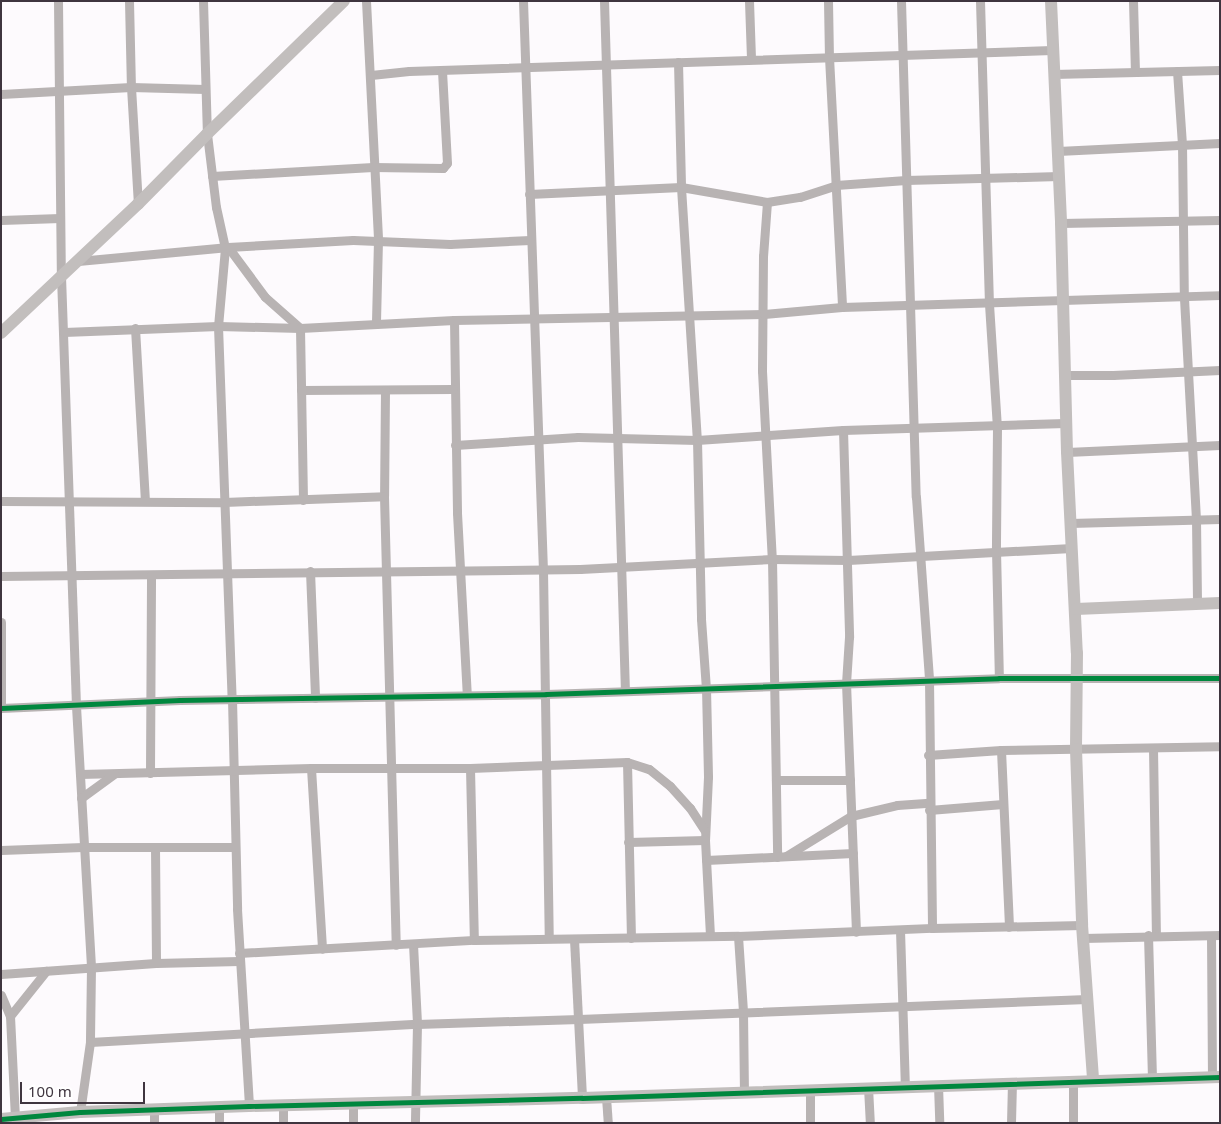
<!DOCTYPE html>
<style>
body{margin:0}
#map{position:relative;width:1221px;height:1124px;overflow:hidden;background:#fdfafd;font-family:"Noto Sans",sans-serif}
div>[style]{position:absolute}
.street>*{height:9px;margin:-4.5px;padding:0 4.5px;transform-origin:4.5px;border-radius:4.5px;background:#b8b3b3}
.secondary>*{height:12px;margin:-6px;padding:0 6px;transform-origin:6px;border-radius:6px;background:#c2bebd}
.cycleway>*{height:5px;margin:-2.5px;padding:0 2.5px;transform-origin:2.5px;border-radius:2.5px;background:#00873e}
span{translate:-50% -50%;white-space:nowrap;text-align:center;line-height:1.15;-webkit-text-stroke:4.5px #fff;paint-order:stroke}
.frame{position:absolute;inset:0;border:2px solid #3f353f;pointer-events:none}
.scale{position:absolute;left:20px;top:1082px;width:125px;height:22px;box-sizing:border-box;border:2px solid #3f353f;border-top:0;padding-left:6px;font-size:15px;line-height:18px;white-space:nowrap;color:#3f353f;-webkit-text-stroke:4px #fff;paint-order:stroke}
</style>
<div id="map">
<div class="street">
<div style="left:58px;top:1px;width:275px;rotate:89.4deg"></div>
<div style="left:61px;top:276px;width:430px;rotate:88deg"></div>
<div style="left:76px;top:706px;width:261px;rotate:86.7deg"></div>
<div style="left:91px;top:967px;width:75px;rotate:90.8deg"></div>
<div style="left:90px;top:1042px;width:71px;rotate:98.1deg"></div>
<div style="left:129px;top:1px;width:86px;rotate:88.7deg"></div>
<div style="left:131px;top:87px;width:117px;rotate:86.6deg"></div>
<div style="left:203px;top:1px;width:133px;rotate:88.3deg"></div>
<div style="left:207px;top:134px;width:74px;rotate:83deg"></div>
<div style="left:216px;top:207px;width:42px;rotate:77.6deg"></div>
<div style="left:225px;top:248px;width:78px;rotate:95.1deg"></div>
<div style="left:218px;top:326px;width:373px;rotate:87.9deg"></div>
<div style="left:232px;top:699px;width:210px;rotate:88.6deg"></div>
<div style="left:237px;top:909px;width:197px;rotate:86.5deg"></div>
<div style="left:366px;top:1px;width:239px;rotate:87.1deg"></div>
<div style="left:378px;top:240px;width:84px;rotate:91.4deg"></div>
<div style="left:523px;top:1px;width:569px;rotate:87.99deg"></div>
<div style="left:543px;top:570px;width:368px;rotate:89.1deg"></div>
<div style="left:604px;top:1px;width:690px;rotate:88.26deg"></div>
<div style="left:749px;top:1px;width:58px;rotate:88deg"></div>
<div style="left:828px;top:1px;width:56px;rotate:89deg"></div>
<div style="left:829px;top:57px;width:250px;rotate:87deg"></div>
<div style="left:901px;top:1px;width:496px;rotate:88.3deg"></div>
<div style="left:916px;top:497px;width:183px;rotate:85.9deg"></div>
<div style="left:929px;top:680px;width:248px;rotate:89.3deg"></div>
<div style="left:980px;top:1px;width:303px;rotate:88.3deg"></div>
<div style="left:989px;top:304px;width:123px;rotate:86.3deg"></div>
<div style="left:997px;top:427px;width:123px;rotate:90.5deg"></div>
<div style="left:996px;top:550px;width:128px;rotate:88.7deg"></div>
<div style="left:1133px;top:1px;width:71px;rotate:88.4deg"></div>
<div style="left:678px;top:62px;width:125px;rotate:88.6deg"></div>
<div style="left:681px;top:187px;width:254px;rotate:86.4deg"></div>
<div style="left:697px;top:440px;width:179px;rotate:88.7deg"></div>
<div style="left:701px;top:619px;width:69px;rotate:85.9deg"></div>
<div style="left:706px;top:688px;width:89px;rotate:88.7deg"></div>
<div style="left:708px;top:777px;width:63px;rotate:92.7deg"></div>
<div style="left:705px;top:840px;width:96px;rotate:87deg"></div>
<div style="left:1177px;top:71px;width:73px;rotate:86.1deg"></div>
<div style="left:1182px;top:144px;width:154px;rotate:89.3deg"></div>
<div style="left:1184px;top:298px;width:221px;rotate:86.9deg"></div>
<div style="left:1196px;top:519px;width:85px;rotate:89.3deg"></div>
<div style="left:1053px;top:74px;width:167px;rotate:-1.4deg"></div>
<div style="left:371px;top:75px;width:38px;rotate:-6deg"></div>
<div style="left:409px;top:71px;width:643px;rotate:-1.87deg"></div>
<div style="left:1px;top:94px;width:130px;rotate:-3.1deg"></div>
<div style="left:131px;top:87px;width:74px;rotate:1.5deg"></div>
<div style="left:1058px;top:151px;width:162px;rotate:-2.8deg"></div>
<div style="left:212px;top:176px;width:161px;rotate:-3.2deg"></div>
<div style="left:373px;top:167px;width:70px;rotate:0.8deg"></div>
<div style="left:443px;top:168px;width:6px;rotate:-51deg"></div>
<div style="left:447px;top:163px;width:93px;rotate:-93.1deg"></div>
<div style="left:529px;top:194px;width:152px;rotate:-2.6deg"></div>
<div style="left:681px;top:187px;width:87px;rotate:9.9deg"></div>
<div style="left:767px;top:202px;width:33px;rotate:-9deg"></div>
<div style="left:800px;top:197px;width:38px;rotate:-18deg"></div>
<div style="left:836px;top:185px;width:70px;rotate:-4.1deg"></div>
<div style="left:906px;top:180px;width:153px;rotate:-1.5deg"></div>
<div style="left:767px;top:202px;width:54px;rotate:94.2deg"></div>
<div style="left:763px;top:256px;width:115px;rotate:90.5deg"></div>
<div style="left:762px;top:371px;width:188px;rotate:87deg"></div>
<div style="left:772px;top:559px;width:298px;rotate:89deg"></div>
<div style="left:1px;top:220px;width:59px;rotate:-1.9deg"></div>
<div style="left:1061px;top:223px;width:159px;rotate:-1.1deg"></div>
<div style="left:228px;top:247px;width:62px;rotate:53.5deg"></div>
<div style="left:265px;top:297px;width:47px;rotate:41.5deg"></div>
<div style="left:300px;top:328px;width:172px;rotate:89deg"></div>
<div style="left:78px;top:261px;width:151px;rotate:-5.3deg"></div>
<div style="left:228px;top:247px;width:125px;rotate:-3.2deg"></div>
<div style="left:353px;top:240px;width:97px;rotate:2.4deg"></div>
<div style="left:450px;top:244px;width:80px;rotate:-2.9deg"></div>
<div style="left:454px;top:320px;width:193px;rotate:89.1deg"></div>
<div style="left:457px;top:513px;width:182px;rotate:86.9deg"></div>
<div style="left:135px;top:328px;width:173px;rotate:86.7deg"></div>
<div style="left:64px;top:332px;width:154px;rotate:-2.2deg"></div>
<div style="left:218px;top:326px;width:82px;rotate:1.4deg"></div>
<div style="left:300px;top:328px;width:154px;rotate:-3deg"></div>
<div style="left:454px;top:320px;width:310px;rotate:-1.1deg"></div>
<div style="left:764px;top:314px;width:78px;rotate:-5.1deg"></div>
<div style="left:842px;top:307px;width:378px;rotate:-1.8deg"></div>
<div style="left:1065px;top:375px;width:48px"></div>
<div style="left:1113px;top:375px;width:107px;rotate:-2.7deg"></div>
<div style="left:301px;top:390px;width:152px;rotate:-0.4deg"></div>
<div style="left:385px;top:390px;width:106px;rotate:90.5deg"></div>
<div style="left:384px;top:496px;width:449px;rotate:88.5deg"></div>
<div style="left:843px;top:430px;width:207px;rotate:88.3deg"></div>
<div style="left:849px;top:637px;width:46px;rotate:93.7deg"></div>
<div style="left:846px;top:683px;width:249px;rotate:87.7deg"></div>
<div style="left:455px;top:445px;width:123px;rotate:-3.7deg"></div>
<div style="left:578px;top:437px;width:119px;rotate:1.4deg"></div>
<div style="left:697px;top:440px;width:146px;rotate:-3.9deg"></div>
<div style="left:843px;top:430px;width:222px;rotate:-1.8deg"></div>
<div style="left:1067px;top:452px;width:153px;rotate:-2.6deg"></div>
<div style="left:1px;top:501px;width:223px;rotate:0.3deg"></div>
<div style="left:224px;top:502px;width:160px;rotate:-2.1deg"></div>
<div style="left:1070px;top:523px;width:150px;rotate:-1.5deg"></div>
<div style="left:310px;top:571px;width:127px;rotate:87.7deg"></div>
<div style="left:1px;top:576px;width:579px;rotate:-0.69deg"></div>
<div style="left:580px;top:569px;width:192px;rotate:-3deg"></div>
<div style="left:772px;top:559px;width:76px;rotate:0.8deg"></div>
<div style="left:848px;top:560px;width:224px;rotate:-3.1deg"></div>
<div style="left:1px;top:622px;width:85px;rotate:90deg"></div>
<div style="left:1px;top:708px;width:179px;rotate:-2.6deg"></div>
<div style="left:180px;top:700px;width:366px;rotate:-0.9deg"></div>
<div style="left:546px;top:694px;width:453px;rotate:-2deg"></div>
<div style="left:999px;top:678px;width:221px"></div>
<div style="left:1153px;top:748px;width:187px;rotate:89.1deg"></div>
<div style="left:1001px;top:750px;width:177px;rotate:87.4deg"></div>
<div style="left:928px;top:755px;width:73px;rotate:-3.9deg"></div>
<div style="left:1001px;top:750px;width:219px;rotate:-1deg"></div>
<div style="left:627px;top:762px;width:176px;rotate:88.7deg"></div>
<div style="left:311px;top:768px;width:181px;rotate:86.5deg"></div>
<div style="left:470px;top:768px;width:172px;rotate:88.7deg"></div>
<div style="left:150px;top:773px;width:198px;rotate:-89.7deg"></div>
<div style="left:80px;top:774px;width:231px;rotate:-1.5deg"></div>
<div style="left:311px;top:768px;width:159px"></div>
<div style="left:470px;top:768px;width:157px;rotate:-2.2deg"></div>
<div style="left:627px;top:762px;width:23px;rotate:18deg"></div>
<div style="left:649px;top:769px;width:27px;rotate:39deg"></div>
<div style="left:670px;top:786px;width:30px;rotate:48deg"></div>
<div style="left:690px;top:808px;width:27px;rotate:57deg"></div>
<div style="left:776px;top:780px;width:74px"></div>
<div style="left:81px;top:798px;width:41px;rotate:-36deg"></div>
<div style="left:929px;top:810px;width:74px;rotate:-4.6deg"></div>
<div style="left:628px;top:842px;width:77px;rotate:-1.5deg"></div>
<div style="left:155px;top:847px;width:116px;rotate:89.5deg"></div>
<div style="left:1px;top:850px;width:82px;rotate:-2.1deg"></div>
<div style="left:83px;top:847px;width:151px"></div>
<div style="left:786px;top:856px;width:76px;rotate:-31.6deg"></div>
<div style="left:851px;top:816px;width:47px;rotate:-13.4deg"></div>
<div style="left:897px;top:805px;width:32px;rotate:-4deg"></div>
<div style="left:706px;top:860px;width:147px;rotate:-2.7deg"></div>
<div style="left:900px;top:930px;width:156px;rotate:88.2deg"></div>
<div style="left:1148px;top:935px;width:144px;rotate:88.4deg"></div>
<div style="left:738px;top:936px;width:76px;rotate:86.2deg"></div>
<div style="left:743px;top:1012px;width:80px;rotate:89.3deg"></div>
<div style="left:1211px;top:936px;width:141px;rotate:89.6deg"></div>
<div style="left:1083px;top:938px;width:137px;rotate:-1.3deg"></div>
<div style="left:574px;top:939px;width:159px;rotate:87.1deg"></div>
<div style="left:413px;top:944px;width:80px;rotate:87.1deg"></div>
<div style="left:417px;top:1024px;width:99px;rotate:91.2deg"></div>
<div style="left:239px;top:953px;width:235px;rotate:-3.2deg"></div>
<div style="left:474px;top:940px;width:264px;rotate:-0.9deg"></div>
<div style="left:738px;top:936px;width:194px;rotate:-2.4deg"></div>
<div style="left:932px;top:928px;width:150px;rotate:-1.1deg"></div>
<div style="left:1px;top:974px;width:155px;rotate:-4.1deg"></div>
<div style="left:156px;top:963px;width:83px;rotate:-1.4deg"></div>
<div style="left:1px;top:995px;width:23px;rotate:67deg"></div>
<div style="left:10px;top:1016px;width:102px;rotate:87.2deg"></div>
<div style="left:10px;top:1016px;width:58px;rotate:-51.3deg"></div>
<div style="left:90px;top:1042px;width:327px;rotate:-3.2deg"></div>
<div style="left:417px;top:1024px;width:162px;rotate:-1.8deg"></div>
<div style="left:579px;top:1019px;width:508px;rotate:-2.25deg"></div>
<div style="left:1073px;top:1080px;width:43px;rotate:90deg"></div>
<div style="left:938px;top:1085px;width:38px;rotate:88deg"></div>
<div style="left:868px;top:1087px;width:36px;rotate:87deg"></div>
<div style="left:606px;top:1097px;width:26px;rotate:86deg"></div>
<div style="left:283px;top:1105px;width:18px;rotate:90deg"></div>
<div style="left:219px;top:1108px;width:15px;rotate:90deg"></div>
<div style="left:154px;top:1110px;width:13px;rotate:90deg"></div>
<div style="left:353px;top:1123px;width:18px;rotate:-90deg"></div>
<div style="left:810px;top:1123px;width:33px;rotate:-90deg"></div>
<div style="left:1011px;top:1123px;width:41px;rotate:-88.6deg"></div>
</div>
<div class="secondary">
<div style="left:1051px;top:1px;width:222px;rotate:87.4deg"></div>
<div style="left:1061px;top:223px;width:229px;rotate:88.5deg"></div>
<div style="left:1067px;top:452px;width:201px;rotate:87.2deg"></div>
<div style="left:1077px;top:653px;width:96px;rotate:90.6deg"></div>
<div style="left:1076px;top:749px;width:176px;rotate:88deg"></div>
<div style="left:1082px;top:925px;width:155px;rotate:85.9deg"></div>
<div style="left:1px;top:333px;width:188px;rotate:-43.3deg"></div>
<div style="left:138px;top:204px;width:98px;rotate:-45.4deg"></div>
<div style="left:207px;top:134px;width:191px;rotate:-44.2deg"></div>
<div style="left:1076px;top:609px;width:144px;rotate:-2.4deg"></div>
<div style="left:1px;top:1119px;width:79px;rotate:-5.1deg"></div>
<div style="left:80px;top:1112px;width:169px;rotate:-2deg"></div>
<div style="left:249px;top:1106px;width:333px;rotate:-1.4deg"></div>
<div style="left:582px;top:1098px;width:638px;rotate:-1.89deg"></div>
</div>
<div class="cycleway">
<div style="left:1px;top:708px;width:179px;rotate:-2.6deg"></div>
<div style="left:180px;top:700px;width:366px;rotate:-0.9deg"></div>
<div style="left:546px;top:694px;width:453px;rotate:-2deg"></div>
<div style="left:999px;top:678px;width:221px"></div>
<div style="left:1px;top:1119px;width:79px;rotate:-5.1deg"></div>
<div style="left:80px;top:1112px;width:169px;rotate:-2deg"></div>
<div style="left:249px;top:1106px;width:333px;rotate:-1.4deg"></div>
<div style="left:582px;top:1098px;width:638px;rotate:-1.89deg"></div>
</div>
<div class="frame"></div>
<div class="scale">100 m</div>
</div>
